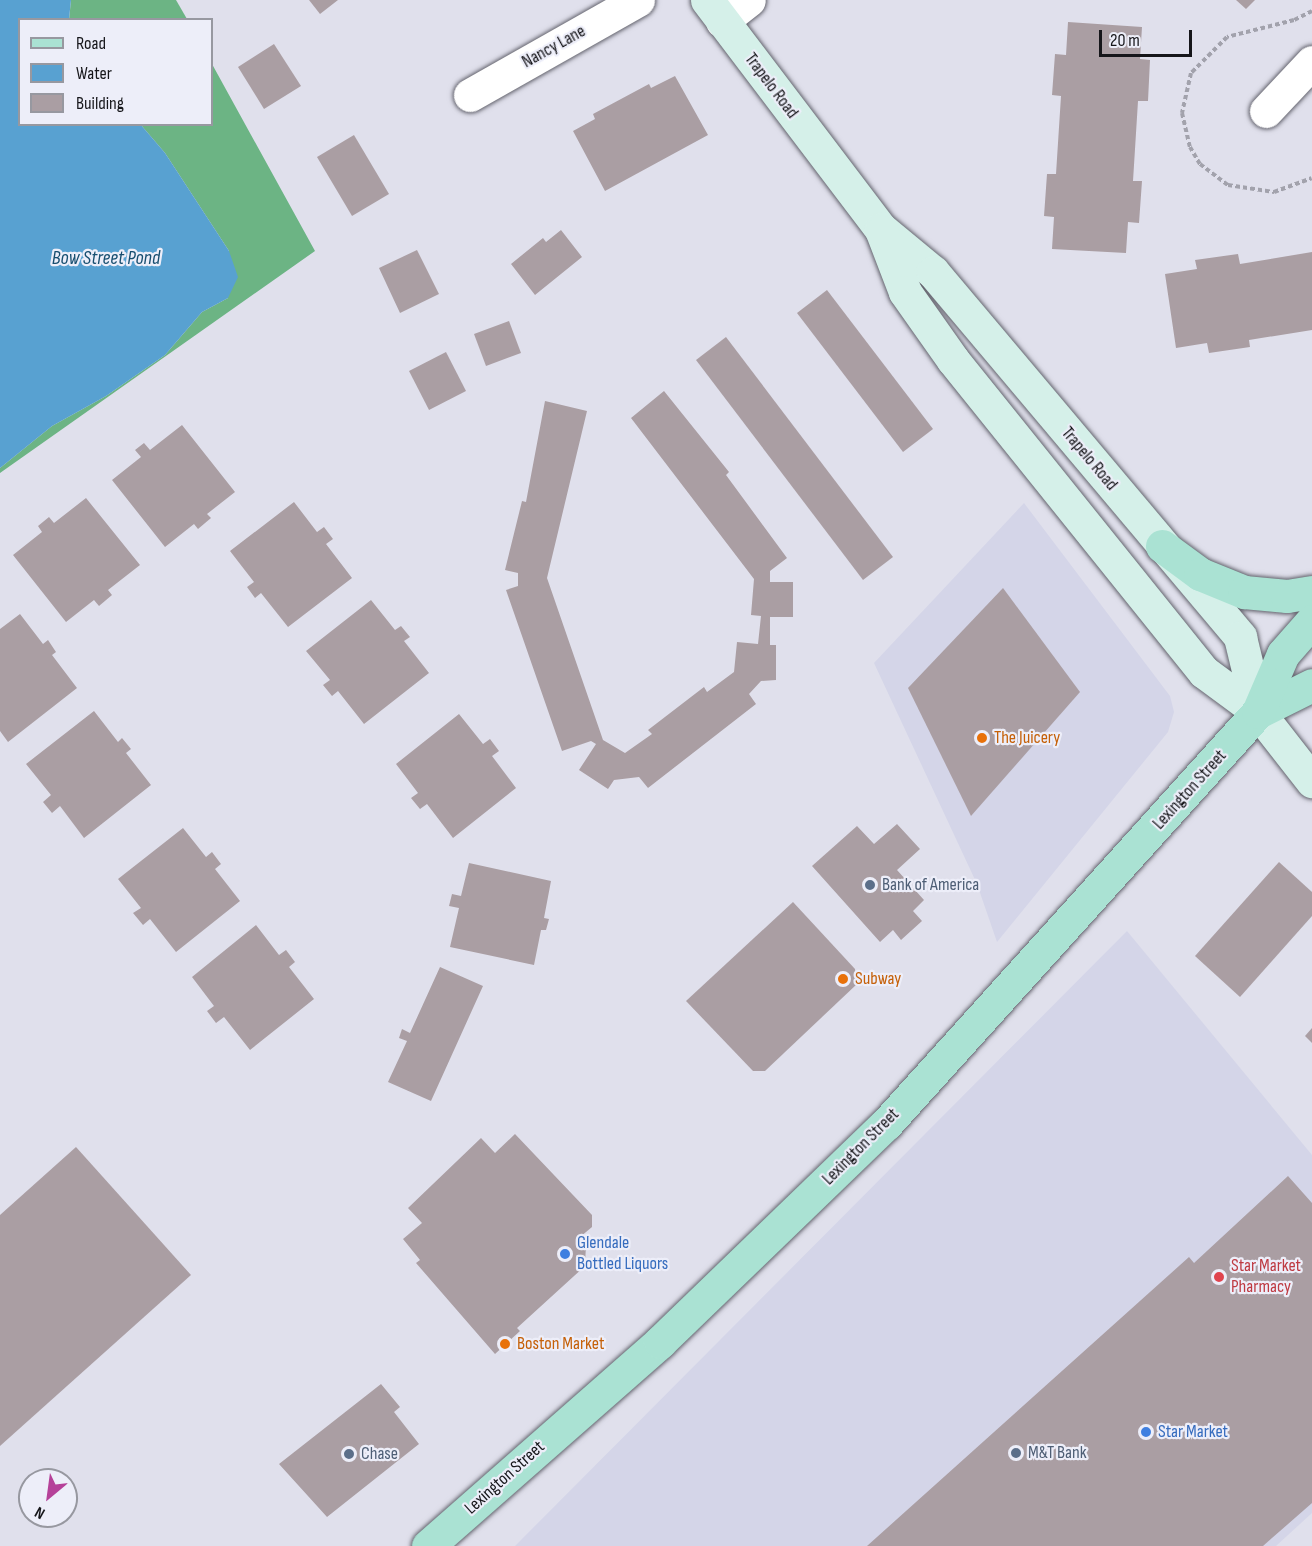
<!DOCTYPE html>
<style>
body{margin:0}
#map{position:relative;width:1312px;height:1546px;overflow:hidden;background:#e0e0ec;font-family:"Sofia Sans Condensed",sans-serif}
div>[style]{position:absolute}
.built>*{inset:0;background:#d4d5e8}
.forest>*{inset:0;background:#6cb484}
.water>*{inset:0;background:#58a1d1}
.building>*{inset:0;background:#aa9ea3}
.path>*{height:4px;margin-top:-2px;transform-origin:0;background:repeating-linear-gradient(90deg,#a2a2ac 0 4.5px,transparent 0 7.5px)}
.roads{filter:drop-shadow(0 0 2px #64646e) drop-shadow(0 0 2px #64646e)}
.street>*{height:33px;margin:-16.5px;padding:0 16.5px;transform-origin:16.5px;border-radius:16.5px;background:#fff}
.secondary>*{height:33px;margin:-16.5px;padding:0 16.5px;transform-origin:16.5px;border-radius:16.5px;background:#d5f0e9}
.primary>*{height:33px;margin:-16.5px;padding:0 16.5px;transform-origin:16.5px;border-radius:16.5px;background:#aae2d3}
.dots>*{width:16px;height:16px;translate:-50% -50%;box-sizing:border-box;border:3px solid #edeef9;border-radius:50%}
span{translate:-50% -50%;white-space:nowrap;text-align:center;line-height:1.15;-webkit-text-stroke:4.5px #edeef9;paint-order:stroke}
.street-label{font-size:18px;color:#16161a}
.food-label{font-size:18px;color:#c56008}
.left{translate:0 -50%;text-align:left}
.service-label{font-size:18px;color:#4e5e75}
.shop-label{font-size:18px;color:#366cbe}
.health-label{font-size:18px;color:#be3a42}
.water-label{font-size:20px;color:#174e70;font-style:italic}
.legend{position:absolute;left:18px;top:18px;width:195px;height:108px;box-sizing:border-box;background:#edeef9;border:2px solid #9798a0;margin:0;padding:8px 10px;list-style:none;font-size:18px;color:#16161a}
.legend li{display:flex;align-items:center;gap:12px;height:30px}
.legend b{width:30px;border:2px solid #9798a0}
.north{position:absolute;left:18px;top:1468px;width:60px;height:60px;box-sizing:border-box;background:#edeef9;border:2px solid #9798a0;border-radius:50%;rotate:209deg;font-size:16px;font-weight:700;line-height:24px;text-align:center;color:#16161a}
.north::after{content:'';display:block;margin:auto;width:21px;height:27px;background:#b54199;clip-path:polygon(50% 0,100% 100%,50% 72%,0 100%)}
.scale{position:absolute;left:1099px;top:30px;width:93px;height:27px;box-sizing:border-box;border:3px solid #16161a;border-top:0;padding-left:8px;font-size:18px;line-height:21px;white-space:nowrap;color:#16161a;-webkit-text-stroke:4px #edeef9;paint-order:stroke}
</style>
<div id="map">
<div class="built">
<div style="clip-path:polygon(1024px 503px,1170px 696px,1174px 712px,1168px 732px,997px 942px,977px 884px,874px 663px)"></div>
<div style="clip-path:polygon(1127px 931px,1312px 1155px,1312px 1513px,1276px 1546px,515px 1546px)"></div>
</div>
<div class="forest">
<div style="clip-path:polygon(71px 0,176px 0,187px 19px,69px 20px)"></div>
<div style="clip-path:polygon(212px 64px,315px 251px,0 473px,0 468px,52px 426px,106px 396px,165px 355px,202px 312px,228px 298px,229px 251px,165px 153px,141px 125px,212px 124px)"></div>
</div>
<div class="water">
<div style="clip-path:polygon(0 0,71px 0,69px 19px,20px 20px,20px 124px,141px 125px,165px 153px,229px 251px,238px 277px,228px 298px,202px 312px,165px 355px,106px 396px,52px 426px,0 468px)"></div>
</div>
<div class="building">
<div style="clip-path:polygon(309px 0,338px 0,320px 14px)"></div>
<div style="clip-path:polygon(1236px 0,1255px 0,1246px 9px)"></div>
<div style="clip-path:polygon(1068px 22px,1142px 27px,1140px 59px,1150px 60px,1148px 101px,1138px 101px,1133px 181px,1142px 181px,1139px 223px,1128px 222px,1126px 253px,1052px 249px,1054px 217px,1044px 216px,1047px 174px,1056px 174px,1061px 96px,1052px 95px,1055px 54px,1066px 55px)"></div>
<div style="clip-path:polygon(274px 44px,301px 86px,264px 109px,238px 67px)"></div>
<div style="clip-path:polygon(675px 76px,708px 135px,605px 191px,573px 131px,595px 119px,593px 114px,649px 84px,651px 88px)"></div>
<div style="clip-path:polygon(354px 135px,389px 194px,352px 216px,317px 157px)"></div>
<div style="clip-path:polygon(561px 230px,582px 257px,535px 295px,511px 264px,543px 238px,546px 242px)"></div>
<div style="clip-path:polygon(417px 250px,439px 294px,400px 313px,379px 268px)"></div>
<div style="clip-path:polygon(1312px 252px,1312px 330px,1249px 340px,1250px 347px,1209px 353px,1207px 343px,1176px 348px,1165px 274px,1197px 269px,1195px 260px,1238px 254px,1240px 264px)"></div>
<div style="clip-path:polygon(827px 290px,933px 429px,903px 452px,797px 313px)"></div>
<div style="clip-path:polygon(509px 321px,521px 353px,486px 366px,474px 334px)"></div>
<div style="clip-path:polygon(726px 337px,893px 557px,863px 580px,696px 360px)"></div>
<div style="clip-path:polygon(446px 352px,466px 391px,429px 410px,409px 371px)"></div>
<div style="clip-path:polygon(664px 391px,729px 472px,726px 475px,787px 558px,770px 571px,770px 582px,793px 582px,793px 617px,770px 617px,770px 645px,776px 645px,776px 680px,761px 681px,749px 694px,756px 704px,648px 788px,639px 777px,614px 780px,608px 789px,579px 770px,596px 744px,591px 741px,562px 751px,506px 590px,518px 586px,518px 573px,505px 570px,522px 501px,526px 502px,545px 401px,587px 411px,547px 578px,603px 740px,625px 753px,652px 734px,648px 730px,704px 687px,707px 692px,734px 672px,737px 642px,758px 644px,761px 616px,751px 615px,754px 579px,631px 418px)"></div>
<div style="clip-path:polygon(182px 425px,235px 492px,207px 514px,211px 518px,198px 529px,194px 524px,165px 547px,112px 480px,141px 457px,135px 450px,144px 443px,150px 450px)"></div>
<div style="clip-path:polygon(86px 498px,140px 565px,108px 590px,112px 595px,99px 606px,94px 600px,66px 622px,13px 555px,42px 532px,38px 526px,49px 517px,54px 523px)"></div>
<div style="clip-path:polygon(294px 502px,317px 532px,324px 527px,333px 539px,326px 544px,352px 578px,288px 627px,261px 593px,255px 598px,247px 587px,254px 582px,230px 551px)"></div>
<div style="clip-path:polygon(1003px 588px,1080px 692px,971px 816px,908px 688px)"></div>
<div style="clip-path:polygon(371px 600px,395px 630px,401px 626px,410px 637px,404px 641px,429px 673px,364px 724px,338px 691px,332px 696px,323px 685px,330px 680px,306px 651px)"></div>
<div style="clip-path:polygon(20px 614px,43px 644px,48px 640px,56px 652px,52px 655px,77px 688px,8px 742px,0 731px,0 629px)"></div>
<div style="clip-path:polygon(94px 711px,118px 742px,122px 738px,131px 749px,126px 753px,151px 785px,84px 838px,60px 806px,52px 813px,43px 802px,51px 795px,26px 764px)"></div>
<div style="clip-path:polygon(459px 714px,483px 744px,490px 739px,499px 751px,492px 756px,516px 788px,453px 838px,427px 804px,420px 809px,411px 798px,418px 793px,396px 764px)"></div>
<div style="clip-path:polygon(897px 824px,920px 849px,897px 870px,924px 900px,913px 911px,922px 921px,901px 940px,893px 930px,880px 942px,812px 866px,857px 826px,874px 844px)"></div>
<div style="clip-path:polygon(183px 828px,206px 857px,212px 852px,221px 864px,215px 869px,240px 901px,176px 952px,150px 919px,143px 925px,133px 913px,141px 908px,118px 879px)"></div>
<div style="clip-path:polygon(1279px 862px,1312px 892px,1312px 916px,1240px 997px,1195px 956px)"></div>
<div style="clip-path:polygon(469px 863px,551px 881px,544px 918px,549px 919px,546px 930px,541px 930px,534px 965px,450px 947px,459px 908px,449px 906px,452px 894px,461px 896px)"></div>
<div style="clip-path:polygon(793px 902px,855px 969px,857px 984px,765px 1071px,753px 1071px,686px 1001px)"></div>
<div style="clip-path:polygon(256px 925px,279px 955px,286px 950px,295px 962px,289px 967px,314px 999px,250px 1050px,224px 1017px,216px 1023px,207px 1011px,214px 1006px,192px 977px)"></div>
<div style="clip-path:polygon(440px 967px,483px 986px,431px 1101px,388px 1082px,407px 1041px,399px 1038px,402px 1029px,410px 1033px)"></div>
<div style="clip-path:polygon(1312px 1028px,1312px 1043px,1305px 1036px)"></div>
<div style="clip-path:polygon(515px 1134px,592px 1215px,592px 1227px,580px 1237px,580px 1242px,586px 1244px,585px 1266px,517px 1328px,520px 1331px,495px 1354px,416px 1263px,420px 1260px,403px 1239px,422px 1223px,408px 1208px,481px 1138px,495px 1153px)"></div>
<div style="clip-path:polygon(76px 1147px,191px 1275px,0 1446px,0 1215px)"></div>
<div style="clip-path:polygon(1288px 1176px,1312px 1203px,1312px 1503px,1263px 1546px,867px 1546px,1189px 1257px,1194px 1263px)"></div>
<div style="clip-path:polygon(381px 1384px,400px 1407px,394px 1412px,419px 1444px,327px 1517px,279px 1464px)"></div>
</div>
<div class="path">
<div style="left:1312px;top:11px;width:20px;rotate:153deg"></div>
<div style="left:1294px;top:20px;width:69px;rotate:165.8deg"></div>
<div style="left:1227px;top:37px;width:51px;rotate:135deg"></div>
<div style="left:1191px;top:73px;width:41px;rotate:102.7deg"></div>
<div style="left:1182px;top:113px;width:35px;rotate:77deg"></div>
<div style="left:1190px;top:147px;width:20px;rotate:60deg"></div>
<div style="left:1200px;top:164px;width:35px;rotate:37deg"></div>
<div style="left:1228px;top:185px;width:47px;rotate:8.7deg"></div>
<div style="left:1274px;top:192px;width:40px;rotate:-20.2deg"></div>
</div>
<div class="roads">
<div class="street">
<div style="left:722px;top:21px;width:34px;rotate:-38deg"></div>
<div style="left:470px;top:95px;width:193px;rotate:-29.5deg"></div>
<div style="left:1266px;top:111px;width:67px;rotate:-46.8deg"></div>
</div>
<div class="secondary">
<div style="left:707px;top:0;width:288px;rotate:52.8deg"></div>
<div style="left:881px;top:229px;width:67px;rotate:39.6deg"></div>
<div style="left:933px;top:272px;width:477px;rotate:49.9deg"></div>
<div style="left:1240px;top:637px;width:77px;rotate:76.5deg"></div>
<div style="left:882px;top:232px;width:64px;rotate:69deg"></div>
<div style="left:905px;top:292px;width:83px;rotate:54.8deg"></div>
<div style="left:953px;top:360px;width:400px;rotate:51.2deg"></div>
<div style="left:1204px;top:672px;width:67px;rotate:36.5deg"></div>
<div style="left:1258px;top:712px;width:88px;rotate:52deg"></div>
</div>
<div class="primary">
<div style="left:1162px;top:546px;width:47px;rotate:36.4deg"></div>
<div style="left:1200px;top:574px;width:48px;rotate:22.2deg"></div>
<div style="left:1244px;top:592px;width:43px;rotate:5.3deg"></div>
<div style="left:1287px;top:596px;width:25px;rotate:-9deg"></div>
<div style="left:1258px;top:712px;width:60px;rotate:-26.6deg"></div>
<div style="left:428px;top:1546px;width:309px;rotate:-41.3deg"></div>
<div style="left:660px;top:1342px;width:314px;rotate:-44deg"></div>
<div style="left:886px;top:1124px;width:555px;rotate:-47.92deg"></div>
<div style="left:1258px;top:712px;width:63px;rotate:-66.7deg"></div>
<div style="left:1283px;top:654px;width:44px;rotate:-48.7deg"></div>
</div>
</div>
<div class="dots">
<div style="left:982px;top:738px;background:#e8710a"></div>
<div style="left:870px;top:885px;background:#5c6f8a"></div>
<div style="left:843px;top:979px;background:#e8710a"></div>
<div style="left:565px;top:1254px;background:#3f7fe0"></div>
<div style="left:1219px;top:1277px;background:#e0444e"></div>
<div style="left:505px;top:1344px;background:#e8710a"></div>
<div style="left:1146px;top:1432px;background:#3f7fe0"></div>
<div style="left:1016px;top:1453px;background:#5c6f8a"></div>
<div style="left:349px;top:1454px;background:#5c6f8a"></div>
</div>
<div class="street-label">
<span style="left:554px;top:47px;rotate:-29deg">Nancy Lane</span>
<span style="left:771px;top:86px;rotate:53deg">Trapelo Road</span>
<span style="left:1089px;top:459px;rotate:50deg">Trapelo Road</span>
<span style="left:1190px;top:790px;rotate:-48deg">Lexington Street</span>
<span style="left:861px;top:1147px;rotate:-45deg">Lexington Street</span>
<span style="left:505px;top:1478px;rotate:-42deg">Lexington Street</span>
</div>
<div class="food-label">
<span class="left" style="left:994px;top:738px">The Juicery</span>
<span class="left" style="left:855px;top:979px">Subway</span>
<span class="left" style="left:517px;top:1344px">Boston Market</span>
</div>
<div class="service-label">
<span class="left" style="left:882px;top:885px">Bank of America</span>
<span class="left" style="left:1028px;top:1453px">M&amp;T Bank</span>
<span class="left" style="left:361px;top:1454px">Chase</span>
</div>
<div class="shop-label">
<span class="left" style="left:577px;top:1254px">Glendale<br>Bottled Liquors</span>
<span class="left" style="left:1158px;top:1432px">Star Market</span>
</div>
<div class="health-label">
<span class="left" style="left:1231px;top:1277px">Star Market<br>Pharmacy</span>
</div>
<div class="water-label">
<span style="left:106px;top:258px">Bow Street Pond</span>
</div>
<ul class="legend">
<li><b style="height:8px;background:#aae2d3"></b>Road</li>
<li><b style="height:16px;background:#58a1d1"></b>Water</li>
<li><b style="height:16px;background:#aa9ea3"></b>Building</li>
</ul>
<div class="north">N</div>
<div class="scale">20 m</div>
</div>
